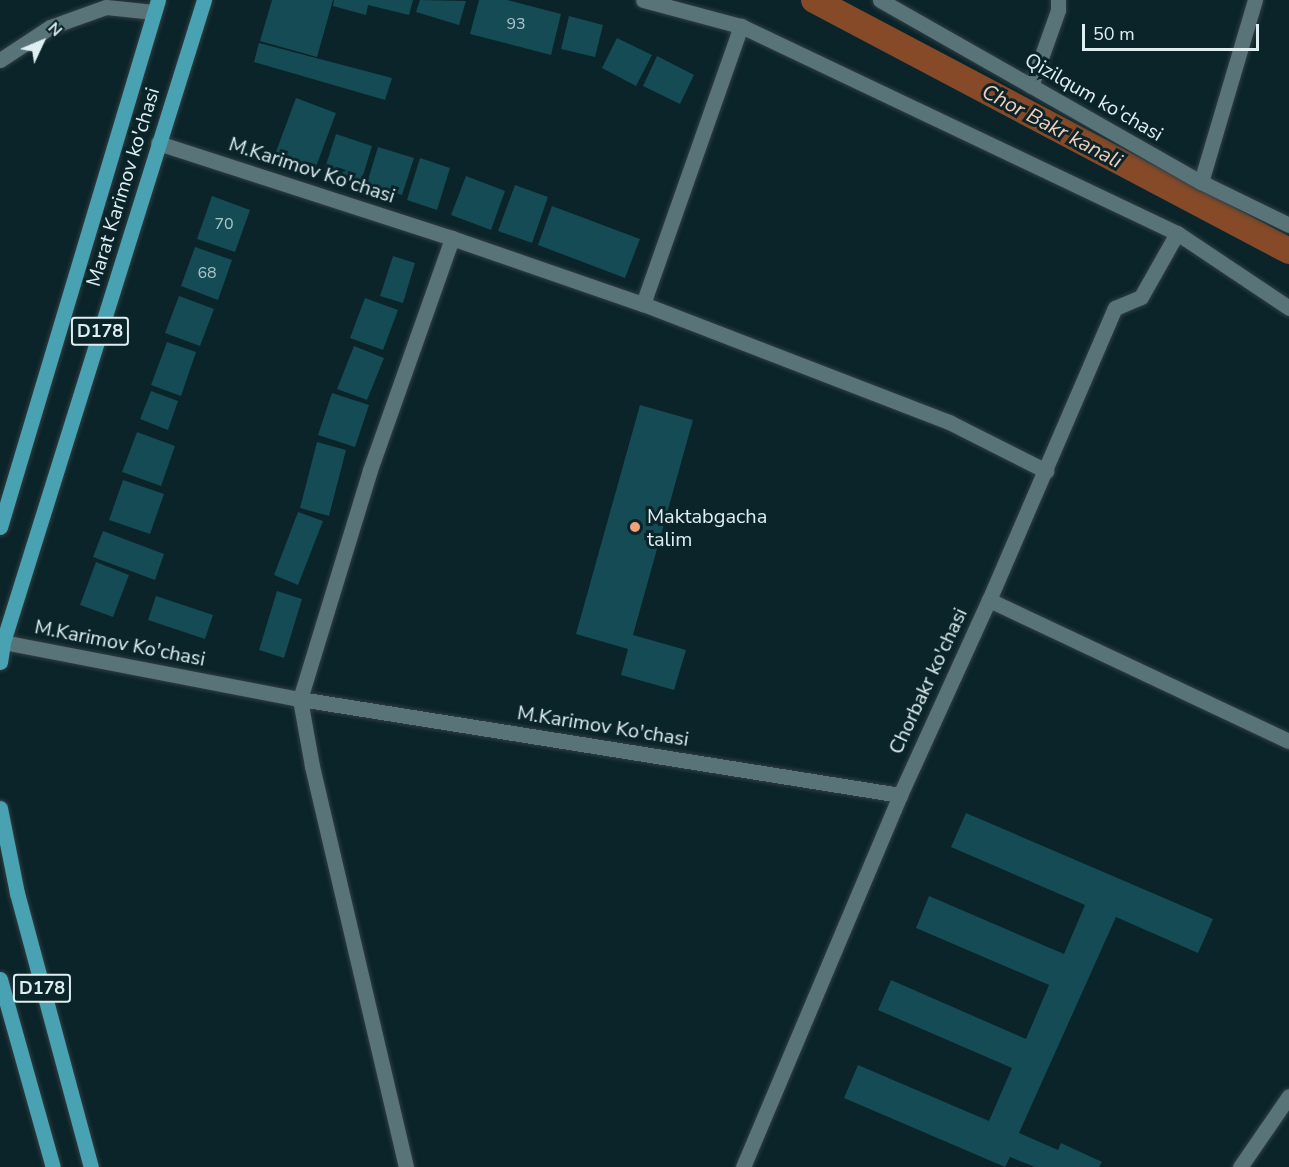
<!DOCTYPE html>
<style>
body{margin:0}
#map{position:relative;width:1289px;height:1167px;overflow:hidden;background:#0a2429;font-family:"Nunito Sans",sans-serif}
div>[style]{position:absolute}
.canal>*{height:26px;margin:-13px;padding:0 13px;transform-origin:13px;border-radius:13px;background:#874a29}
.building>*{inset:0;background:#154b54}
.roads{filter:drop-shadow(0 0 2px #313e42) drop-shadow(0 0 2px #313e42)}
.minor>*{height:15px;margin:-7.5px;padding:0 7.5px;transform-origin:7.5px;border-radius:7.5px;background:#587479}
.major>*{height:15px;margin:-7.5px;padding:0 7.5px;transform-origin:7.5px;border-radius:7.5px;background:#48a2b1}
.dots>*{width:16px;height:16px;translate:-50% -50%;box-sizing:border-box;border:3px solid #0a2429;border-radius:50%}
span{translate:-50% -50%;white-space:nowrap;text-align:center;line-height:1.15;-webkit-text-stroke:6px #0a2429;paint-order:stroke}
.number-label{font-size:16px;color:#acc5ca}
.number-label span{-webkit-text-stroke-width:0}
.shield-label span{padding:2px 4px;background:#0a2429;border:2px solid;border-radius:4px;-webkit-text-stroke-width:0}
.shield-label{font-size:18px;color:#dfeef1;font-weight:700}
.street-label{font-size:20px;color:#dfeef1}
.poi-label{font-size:20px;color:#dfeef1}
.left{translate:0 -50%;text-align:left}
.water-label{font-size:21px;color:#f4cebb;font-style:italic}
.north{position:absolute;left:12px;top:12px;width:60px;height:60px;-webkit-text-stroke:4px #0a2429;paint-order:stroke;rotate:46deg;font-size:16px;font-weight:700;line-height:24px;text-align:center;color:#dfeef1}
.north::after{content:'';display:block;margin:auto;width:21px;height:27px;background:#dfeef1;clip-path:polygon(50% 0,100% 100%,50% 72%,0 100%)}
.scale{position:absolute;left:1082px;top:24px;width:177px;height:27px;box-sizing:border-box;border:3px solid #dfeef1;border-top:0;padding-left:8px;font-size:18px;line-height:21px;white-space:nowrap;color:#dfeef1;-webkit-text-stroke:4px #0a2429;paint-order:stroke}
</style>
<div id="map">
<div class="canal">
<div style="left:814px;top:0;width:537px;rotate:27.85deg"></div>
</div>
<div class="building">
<div style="clip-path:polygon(272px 0,333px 0,317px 57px,260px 41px)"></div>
<div style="clip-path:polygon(334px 0,413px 0,409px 15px,368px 5px,366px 15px,333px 6px)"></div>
<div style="clip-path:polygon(420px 0,466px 1px,459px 25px,416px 12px)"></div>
<div style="clip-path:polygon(479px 0,507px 0,561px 14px,551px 55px,470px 34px)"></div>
<div style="clip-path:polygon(569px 16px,603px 25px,595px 57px,561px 49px)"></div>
<div style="clip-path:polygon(617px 38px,652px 55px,636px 86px,602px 68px)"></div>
<div style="clip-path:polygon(259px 43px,392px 78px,385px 100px,254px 62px)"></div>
<div style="clip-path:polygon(657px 56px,694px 75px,680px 104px,643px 86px)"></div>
<div style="clip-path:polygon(296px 98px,336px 113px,314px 172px,274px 157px)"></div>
<div style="clip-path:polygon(336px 134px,372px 146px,361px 182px,324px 171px)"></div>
<div style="clip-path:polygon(378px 147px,414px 158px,402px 195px,367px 183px)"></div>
<div style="clip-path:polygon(420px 158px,450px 168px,437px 210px,407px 200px)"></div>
<div style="clip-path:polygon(466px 176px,505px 191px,491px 230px,451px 215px)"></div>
<div style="clip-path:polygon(515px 185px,548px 197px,532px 243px,498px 231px)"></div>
<div style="clip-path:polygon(212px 196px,250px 210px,235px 252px,197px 239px)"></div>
<div style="clip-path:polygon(552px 206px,640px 239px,625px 278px,538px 245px)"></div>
<div style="clip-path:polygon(195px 247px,232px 260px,218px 300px,181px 286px)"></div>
<div style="clip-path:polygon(393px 256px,415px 263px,403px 303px,380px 296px)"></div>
<div style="clip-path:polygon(179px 296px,214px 309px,200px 346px,165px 333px)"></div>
<div style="clip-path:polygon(365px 298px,398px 310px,383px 350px,350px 338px)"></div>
<div style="clip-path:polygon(167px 342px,196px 352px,181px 396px,151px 385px)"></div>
<div style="clip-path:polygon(354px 346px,384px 358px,367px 400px,337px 389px)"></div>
<div style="clip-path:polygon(151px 391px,178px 401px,168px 430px,140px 419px)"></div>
<div style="clip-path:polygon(332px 393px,369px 405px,355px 447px,318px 435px)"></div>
<div style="clip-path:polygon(640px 405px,693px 420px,633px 635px,686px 650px,674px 690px,621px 675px,628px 649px,576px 634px)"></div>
<div style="clip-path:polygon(137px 432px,175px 446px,161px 486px,122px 472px)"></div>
<div style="clip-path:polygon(317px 442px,346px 450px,329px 516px,300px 508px)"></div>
<div style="clip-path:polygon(123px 480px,164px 494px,150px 534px,109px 520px)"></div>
<div style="clip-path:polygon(298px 512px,323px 521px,298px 585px,274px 575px)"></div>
<div style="clip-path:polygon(103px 531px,164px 554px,155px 580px,93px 557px)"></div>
<div style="clip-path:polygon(96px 562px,129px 575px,113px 617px,80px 605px)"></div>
<div style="clip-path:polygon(277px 591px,302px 599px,284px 658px,259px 650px)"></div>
<div style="clip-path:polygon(156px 596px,213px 615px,205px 639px,148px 620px)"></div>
<div style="clip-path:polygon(966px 813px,1213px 919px,1198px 953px,1116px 917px,1019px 1133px,1058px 1150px,1061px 1143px,1102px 1162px,1099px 1167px,1035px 1167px,1010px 1157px,1005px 1167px,844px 1098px,858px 1065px,989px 1121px,1012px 1068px,878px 1010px,891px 980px,1026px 1039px,1049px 985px,916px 928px,929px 896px,1064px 954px,1085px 905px,951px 847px)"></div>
</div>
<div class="roads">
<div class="minor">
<div style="left:643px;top:0;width:101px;rotate:14.9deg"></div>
<div style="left:741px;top:26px;width:483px;rotate:25.4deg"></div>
<div style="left:1177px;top:233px;width:135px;rotate:33.8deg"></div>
<div style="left:880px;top:0;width:369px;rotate:29.6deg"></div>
<div style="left:1201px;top:182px;width:98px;rotate:26deg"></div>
<div style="left:0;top:60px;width:60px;rotate:-33.4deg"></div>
<div style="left:50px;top:27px;width:59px;rotate:-19.7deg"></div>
<div style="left:106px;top:7px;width:48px;rotate:5.9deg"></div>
<div style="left:1031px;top:86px;width:81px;rotate:-70.4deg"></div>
<div style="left:1058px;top:10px;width:10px;rotate:-90deg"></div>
<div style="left:158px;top:143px;width:309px;rotate:17.9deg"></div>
<div style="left:452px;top:238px;width:202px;rotate:19.1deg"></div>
<div style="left:643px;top:304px;width:328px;rotate:21.1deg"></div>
<div style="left:949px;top:422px;width:109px;rotate:26.8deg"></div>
<div style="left:1201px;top:182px;width:190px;rotate:-73.5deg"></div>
<div style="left:643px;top:304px;width:295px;rotate:-70.6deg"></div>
<div style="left:989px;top:600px;width:331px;rotate:25.2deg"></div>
<div style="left:3px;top:642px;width:302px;rotate:10.9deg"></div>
<div style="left:300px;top:699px;width:608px;rotate:9.09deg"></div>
<div style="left:406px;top:1167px;width:412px;rotate:-103.2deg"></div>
<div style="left:312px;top:766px;width:68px;rotate:-100.2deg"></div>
<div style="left:300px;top:699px;width:239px;rotate:-73deg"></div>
<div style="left:370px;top:470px;width:246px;rotate:-70.5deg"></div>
<div style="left:743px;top:1167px;width:404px;rotate:-67.1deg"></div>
<div style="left:900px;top:795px;width:214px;rotate:-65.5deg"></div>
<div style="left:989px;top:600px;width:318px;rotate:-66.7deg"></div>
<div style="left:1115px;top:308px;width:28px;rotate:-23deg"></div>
<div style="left:1141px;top:297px;width:73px;rotate:-60.6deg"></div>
<div style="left:1240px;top:1167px;width:86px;rotate:-55.4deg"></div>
</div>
<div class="major">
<div style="left:0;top:527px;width:550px;rotate:-73.31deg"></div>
<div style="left:0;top:662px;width:20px;rotate:-81deg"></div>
<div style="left:3px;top:642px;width:673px;rotate:-72.62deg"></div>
<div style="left:0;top:808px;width:87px;rotate:78.7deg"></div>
<div style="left:17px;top:893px;width:284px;rotate:74.9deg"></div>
<div style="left:0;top:979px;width:195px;rotate:74.3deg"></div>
</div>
</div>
<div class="dots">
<div style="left:635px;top:527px;background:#f0a27a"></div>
</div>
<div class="number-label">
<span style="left:516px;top:24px">93</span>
<span style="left:224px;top:224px">70</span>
<span style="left:207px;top:273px">68</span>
</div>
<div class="shield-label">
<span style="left:100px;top:331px">D178</span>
<span style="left:42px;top:988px">D178</span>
</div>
<div class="street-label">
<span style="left:1094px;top:97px;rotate:30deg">Qizilqum ko'chasi</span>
<span style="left:312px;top:170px;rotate:18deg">M.Karimov Ko'chasi</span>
<span style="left:123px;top:187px;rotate:-73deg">Marat Karimov ko'chasi</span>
<span style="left:120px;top:643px;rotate:11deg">M.Karimov Ko'chasi</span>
<span style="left:928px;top:681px;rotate:-65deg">Chorbakr ko'chasi</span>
<span style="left:603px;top:726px;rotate:9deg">M.Karimov Ko'chasi</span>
</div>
<div class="poi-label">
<span class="left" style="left:647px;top:528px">Maktabgacha<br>talim</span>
</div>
<div class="water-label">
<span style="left:1052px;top:126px;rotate:28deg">Chor Bakr kanali</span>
</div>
<div class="north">N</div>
<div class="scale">50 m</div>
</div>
